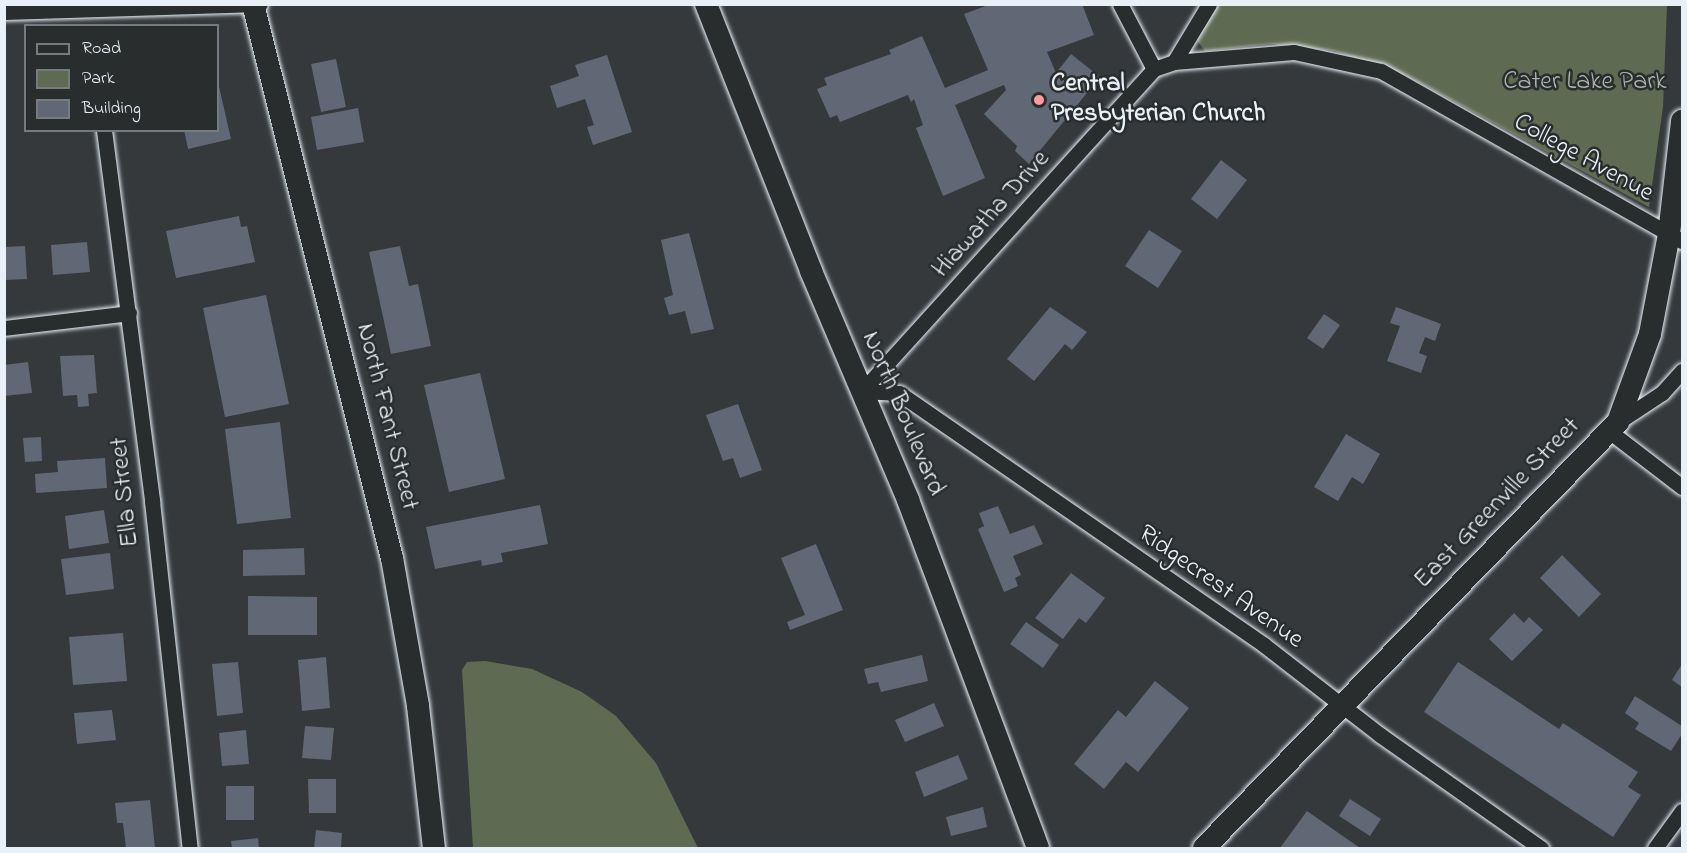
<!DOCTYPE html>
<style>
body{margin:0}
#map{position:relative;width:1687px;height:853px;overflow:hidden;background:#35393c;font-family:"Indie Flower",sans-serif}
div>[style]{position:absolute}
.green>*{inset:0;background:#5e6a51}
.building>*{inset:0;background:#606775}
.roads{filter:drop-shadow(0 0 2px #e8f1f8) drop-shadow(0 0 2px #e8f1f8)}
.street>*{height:15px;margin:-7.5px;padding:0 7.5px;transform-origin:7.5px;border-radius:7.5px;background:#2a2d2e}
.secondary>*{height:22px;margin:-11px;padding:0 11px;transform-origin:11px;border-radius:11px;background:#2a2d2e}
.dots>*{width:16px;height:16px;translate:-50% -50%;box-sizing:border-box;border:3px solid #2a2d2e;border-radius:50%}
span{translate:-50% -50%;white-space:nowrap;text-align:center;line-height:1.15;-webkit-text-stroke:5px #2a2d2e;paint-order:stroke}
.park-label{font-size:26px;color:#aab4ad}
.poi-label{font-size:26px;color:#e8f1f8;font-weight:700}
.left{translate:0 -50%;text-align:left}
.street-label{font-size:26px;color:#e8f1f8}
.frame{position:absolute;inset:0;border:6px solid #e8f1f8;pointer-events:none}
.legend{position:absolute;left:24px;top:24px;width:195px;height:108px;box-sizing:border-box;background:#2a2d2e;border:2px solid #767b7f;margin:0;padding:8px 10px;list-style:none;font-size:18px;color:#e8f1f8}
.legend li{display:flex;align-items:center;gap:12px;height:30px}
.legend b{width:30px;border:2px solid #767b7f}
</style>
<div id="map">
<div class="green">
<div style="clip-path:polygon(1218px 5px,1667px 5px,1663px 107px,1649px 207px,1405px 75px,1334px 51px,1271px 44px,1205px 51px,1196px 39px)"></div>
<div style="clip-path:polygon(485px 661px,532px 669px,582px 692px,616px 716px,656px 763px,698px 848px,473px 848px,462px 670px,467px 662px)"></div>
</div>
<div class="building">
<div style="clip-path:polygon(991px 4px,1082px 4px,1094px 35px,1047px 52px,1056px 73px,1071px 54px,1100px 77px,1029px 164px,1015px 151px,1017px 146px,984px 114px,1006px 90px,1004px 85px,955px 105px,985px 178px,943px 196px,916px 128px,923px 125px,914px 99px,911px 102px,908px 95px,840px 122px,837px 115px,830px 118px,817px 89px,827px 85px,824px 78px,891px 54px,889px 50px,922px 36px,945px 88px,988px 70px,964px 14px)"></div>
<div style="clip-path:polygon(607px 55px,632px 132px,593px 145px,587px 127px,594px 125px,585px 99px,557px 108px,550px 86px,579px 76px,575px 65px)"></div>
<div style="clip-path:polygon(336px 59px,346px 107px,321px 112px,311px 64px)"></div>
<div style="clip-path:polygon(218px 82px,231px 139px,188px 149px,184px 130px,218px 130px)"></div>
<div style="clip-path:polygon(358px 108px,364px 142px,317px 150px,311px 117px)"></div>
<div style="clip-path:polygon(1221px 160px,1247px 180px,1217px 219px,1191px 199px)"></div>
<div style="clip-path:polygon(239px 216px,241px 227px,247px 226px,255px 262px,176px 278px,166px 231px)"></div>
<div style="clip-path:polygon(1149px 230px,1182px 251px,1158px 288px,1125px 266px)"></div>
<div style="clip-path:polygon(689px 233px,714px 329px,691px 334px,685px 311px,669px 315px,664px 298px,673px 295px,661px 240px)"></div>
<div style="clip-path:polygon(87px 242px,90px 272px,53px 275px,51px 245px)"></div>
<div style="clip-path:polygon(25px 246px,27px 279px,4px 280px,4px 247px)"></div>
<div style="clip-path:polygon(400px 246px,409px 286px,418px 284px,431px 346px,391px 354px,369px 252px)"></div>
<div style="clip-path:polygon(266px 295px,289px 404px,225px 417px,203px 308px)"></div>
<div style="clip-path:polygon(1050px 307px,1087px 332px,1072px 350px,1065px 344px,1034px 381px,1007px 359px)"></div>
<div style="clip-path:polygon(1396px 307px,1441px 324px,1435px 341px,1425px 337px,1419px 353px,1427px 356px,1421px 373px,1387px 361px,1400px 326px,1390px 323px)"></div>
<div style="clip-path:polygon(1324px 314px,1340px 325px,1323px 349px,1307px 338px)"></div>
<div style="clip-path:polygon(94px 355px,97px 393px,88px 394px,89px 406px,78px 407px,77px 395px,63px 396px,60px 356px)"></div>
<div style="clip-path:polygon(28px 362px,32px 393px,4px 396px,4px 365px)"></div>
<div style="clip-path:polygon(480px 373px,505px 479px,449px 492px,424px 385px)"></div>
<div style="clip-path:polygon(738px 404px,762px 470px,740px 478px,733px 458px,723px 461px,706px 415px)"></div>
<div style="clip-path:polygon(280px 422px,291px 518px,237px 524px,225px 429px)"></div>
<div style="clip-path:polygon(1346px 434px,1380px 454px,1363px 484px,1352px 477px,1338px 501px,1314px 487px)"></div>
<div style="clip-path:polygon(41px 437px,42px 461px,25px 462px,23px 438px)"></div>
<div style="clip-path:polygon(105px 458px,107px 488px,36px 493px,35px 474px,58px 472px,57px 461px)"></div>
<div style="clip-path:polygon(540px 505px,548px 544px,501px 553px,503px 562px,482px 566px,481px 560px,435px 569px,426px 527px)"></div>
<div style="clip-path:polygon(998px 506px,1010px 534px,1034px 525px,1043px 544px,1013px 556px,1021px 575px,1015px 578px,1018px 586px,1004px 592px,978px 529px,984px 526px,979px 513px)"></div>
<div style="clip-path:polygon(104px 510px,109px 543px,69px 549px,65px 516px)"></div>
<div style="clip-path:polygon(816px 544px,843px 610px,790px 630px,787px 622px,805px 615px,781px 558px)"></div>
<div style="clip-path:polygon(304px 548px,305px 575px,243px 576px,243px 550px)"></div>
<div style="clip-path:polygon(110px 553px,114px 589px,66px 595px,61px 559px)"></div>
<div style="clip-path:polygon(1562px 555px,1601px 594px,1579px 617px,1540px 578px)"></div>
<div style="clip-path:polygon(1071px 573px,1105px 598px,1086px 623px,1079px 618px,1063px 639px,1035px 618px)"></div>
<div style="clip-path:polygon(248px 596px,317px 597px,317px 635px,248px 635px)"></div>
<div style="clip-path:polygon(1514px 613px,1524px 623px,1529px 617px,1543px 630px,1512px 661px,1489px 639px)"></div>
<div style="clip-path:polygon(1026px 622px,1059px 645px,1043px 668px,1010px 644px)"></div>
<div style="clip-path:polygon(123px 633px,127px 681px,73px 685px,69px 637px)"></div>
<div style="clip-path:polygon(922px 655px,928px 681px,881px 692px,878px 682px,868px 684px,864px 669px)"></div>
<div style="clip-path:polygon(326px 657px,330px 708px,302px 711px,298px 660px)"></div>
<div style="clip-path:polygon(238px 662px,243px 713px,217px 716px,212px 664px)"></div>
<div style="clip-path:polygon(1458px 662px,1559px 729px,1563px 723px,1638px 772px,1628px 787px,1641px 795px,1613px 837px,1424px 712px)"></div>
<div style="clip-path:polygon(1682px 664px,1682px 687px,1672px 680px)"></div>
<div style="clip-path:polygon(1155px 681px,1189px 708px,1138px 772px,1126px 762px,1104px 789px,1074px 764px,1118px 710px,1126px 717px)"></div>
<div style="clip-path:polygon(1635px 696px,1682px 726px,1682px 734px,1671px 751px,1635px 729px,1639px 723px,1625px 713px)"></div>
<div style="clip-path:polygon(934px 703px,944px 726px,905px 742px,895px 720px)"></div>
<div style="clip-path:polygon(112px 710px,116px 740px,77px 744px,74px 713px)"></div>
<div style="clip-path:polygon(305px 726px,334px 728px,331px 760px,302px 758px)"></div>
<div style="clip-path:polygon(246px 730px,249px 764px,222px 766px,219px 733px)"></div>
<div style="clip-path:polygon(958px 755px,968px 779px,924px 797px,915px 772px)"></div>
<div style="clip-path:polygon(308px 779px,336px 779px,336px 813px,309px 813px)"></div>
<div style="clip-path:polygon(226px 786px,254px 786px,254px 820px,226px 820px)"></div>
<div style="clip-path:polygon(1350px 799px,1381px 819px,1370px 836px,1339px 816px)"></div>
<div style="clip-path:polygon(150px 800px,155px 848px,126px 848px,123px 823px,117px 823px,115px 803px)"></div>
<div style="clip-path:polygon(983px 807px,987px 827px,951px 836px,946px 817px)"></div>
<div style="clip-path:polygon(1307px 811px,1360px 848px,1280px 848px)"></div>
<div style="clip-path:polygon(316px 830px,342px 833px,341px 848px,314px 848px)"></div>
<div style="clip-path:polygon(258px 838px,259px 848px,232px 848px,231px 841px)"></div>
</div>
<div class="roads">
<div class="street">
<div style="left:1120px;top:4px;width:73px;rotate:62.4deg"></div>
<div style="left:4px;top:12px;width:256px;rotate:-1.8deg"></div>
<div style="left:1174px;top:62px;width:68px;rotate:-58.9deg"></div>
<div style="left:1154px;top:69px;width:21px;rotate:-19deg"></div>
<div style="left:1174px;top:62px;width:120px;rotate:-4.8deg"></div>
<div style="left:1294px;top:52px;width:89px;rotate:12.3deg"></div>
<div style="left:1381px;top:71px;width:346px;rotate:29.5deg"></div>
<div style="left:104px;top:130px;width:374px;rotate:82.6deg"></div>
<div style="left:152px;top:501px;width:349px;rotate:83.8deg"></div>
<div style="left:4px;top:328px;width:126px;rotate:-6.8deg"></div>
<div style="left:862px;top:391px;width:37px;rotate:3deg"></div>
<div style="left:899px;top:393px;width:444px;rotate:34.6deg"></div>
<div style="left:1264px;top:645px;width:147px;rotate:37.8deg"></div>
<div style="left:1380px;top:735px;width:197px;rotate:35.1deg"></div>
<div style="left:862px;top:391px;width:435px;rotate:-47.8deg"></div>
<div style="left:1618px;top:422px;width:53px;rotate:-33.4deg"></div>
<div style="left:1662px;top:393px;width:30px;rotate:-48deg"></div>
<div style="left:1609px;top:431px;width:92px;rotate:37.5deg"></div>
<div style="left:1655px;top:848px;width:46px;rotate:-53.9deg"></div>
</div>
<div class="secondary">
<div style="left:253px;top:4px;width:571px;rotate:75.92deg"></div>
<div style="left:392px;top:558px;width:150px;rotate:80deg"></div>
<div style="left:418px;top:706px;width:143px;rotate:83.6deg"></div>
<div style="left:706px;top:4px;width:287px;rotate:68.5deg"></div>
<div style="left:811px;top:271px;width:249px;rotate:67deg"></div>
<div style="left:908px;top:500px;width:371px;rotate:69.5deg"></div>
<div style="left:1204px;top:848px;width:594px;rotate:-45.82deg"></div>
<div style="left:1618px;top:422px;width:94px;rotate:-70deg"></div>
<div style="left:1650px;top:334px;width:102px;rotate:-79.2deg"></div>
<div style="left:1669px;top:234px;width:114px;rotate:-83.4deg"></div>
</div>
</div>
<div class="dots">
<div style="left:1039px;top:100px;background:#ff9aa2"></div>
</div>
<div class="park-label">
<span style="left:1585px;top:83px">Cater Lake Park</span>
</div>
<div class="poi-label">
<span class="left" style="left:1051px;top:100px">Central<br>Presbyterian Church</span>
</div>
<div class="street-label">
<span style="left:1583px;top:159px;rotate:29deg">College Avenue</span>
<span style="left:992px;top:215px;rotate:-48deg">Hiawatha Drive</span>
<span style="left:902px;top:414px;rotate:67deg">North Boulevard</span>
<span style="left:386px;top:417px;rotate:76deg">North Fant Street</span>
<span style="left:126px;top:492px;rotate:-96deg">Ella Street</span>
<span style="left:1498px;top:504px;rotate:-46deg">East Greenville Street</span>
<span style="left:1220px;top:588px;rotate:35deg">Ridgecrest Avenue</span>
</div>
<div class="frame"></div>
<ul class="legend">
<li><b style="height:8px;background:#2a2d2e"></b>Road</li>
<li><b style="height:16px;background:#5e6a51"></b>Park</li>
<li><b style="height:16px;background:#606775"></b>Building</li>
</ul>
</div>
